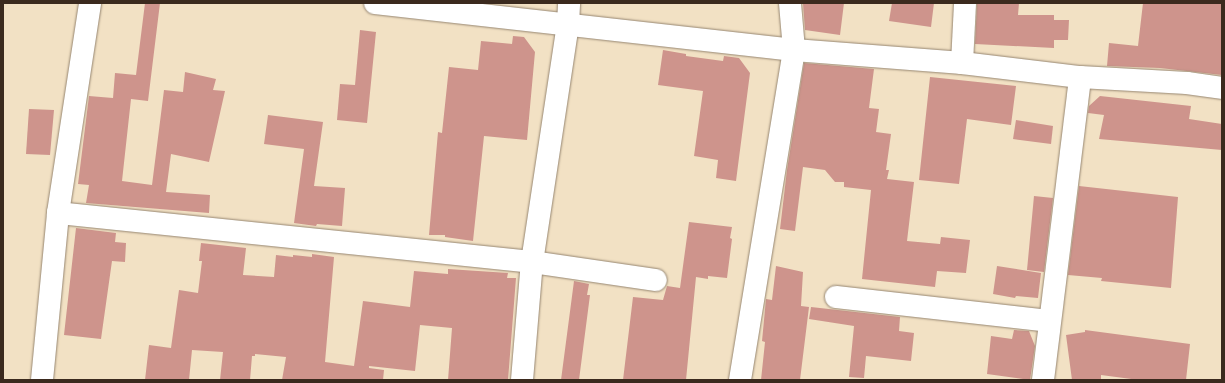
<!DOCTYPE html>
<style>
body{margin:0}
#map{position:relative;width:1225px;height:383px;overflow:hidden;background:#f2e1c4;font-family:"IM FELL Great Primer",serif}
div>[style]{position:absolute}
.building>*{inset:0;background:#ce948c}
.roads{filter:drop-shadow(0 0 1px #968671) drop-shadow(0 0 1px #968671)}
.minor>*{height:22px;margin:-11px;padding:0 11px;transform-origin:11px;border-radius:11px;background:#fff}
span{translate:-50% -50%;white-space:nowrap;text-align:center;line-height:1.15;-webkit-text-stroke:3px #f7f3e8;paint-order:stroke}
.frame{position:absolute;inset:0;border:4px solid #3b2a1e;pointer-events:none}
</style>
<div id="map">
<div class="building">
<div style="clip-path:polygon(145px 3px,160px 3px,148px 101px,131px 99px,122px 181px,152px 185px,164px 90px,183px 92px,185px 72px,216px 79px,213px 90px,225px 91px,209px 162px,171px 154px,166px 192px,210px 195px,209px 213px,86px 203px,89px 185px,78px 184px,89px 96px,113px 98px,115px 73px,136px 75px)"></div>
<div style="clip-path:polygon(803px 3px,844px 3px,840px 35px,805px 30px)"></div>
<div style="clip-path:polygon(892px 3px,934px 3px,931px 27px,889px 21px)"></div>
<div style="clip-path:polygon(977px 3px,1019px 3px,1018px 15px,1054px 15px,1054px 20px,1069px 20px,1068px 40px,1054px 40px,1054px 48px,975px 44px)"></div>
<div style="clip-path:polygon(1143px 3px,1222px 3px,1222px 75px,1160px 68px,1107px 66px,1109px 43px,1138px 46px)"></div>
<div style="clip-path:polygon(360px 30px,376px 32px,367px 123px,337px 120px,340px 84px,355px 85px)"></div>
<div style="clip-path:polygon(513px 36px,524px 37px,535px 52px,527px 140px,484px 136px,473px 241px,445px 237px,445px 235px,429px 235px,438px 132px,442px 133px,449px 67px,478px 70px,481px 41px,512px 44px)"></div>
<div style="clip-path:polygon(663px 50px,686px 54px,686px 56px,723px 61px,724px 56px,739px 58px,750px 73px,736px 181px,716px 178px,718px 160px,694px 156px,703px 91px,658px 85px)"></div>
<div style="clip-path:polygon(804px 63px,874px 69px,869px 108px,879px 109px,876px 132px,891px 134px,886px 170px,889px 170px,887px 179px,914px 182px,907px 241px,940px 244px,941px 237px,970px 240px,966px 273px,937px 271px,935px 287px,862px 279px,871px 190px,844px 187px,844px 182px,835px 182px,825px 170px,803px 167px,795px 231px,780px 229px,787px 170px)"></div>
<div style="clip-path:polygon(930px 77px,1016px 86px,1011px 125px,967px 119px,959px 184px,919px 180px)"></div>
<div style="clip-path:polygon(1100px 96px,1191px 106px,1189px 119px,1222px 124px,1222px 150px,1099px 139px,1104px 115px,1088px 113px,1089px 106px)"></div>
<div style="clip-path:polygon(29px 109px,54px 110px,50px 155px,26px 154px)"></div>
<div style="clip-path:polygon(268px 115px,323px 122px,314px 186px,345px 188px,342px 226px,317px 224px,316px 226px,294px 223px,304px 149px,264px 144px)"></div>
<div style="clip-path:polygon(1016px 120px,1053px 126px,1051px 144px,1013px 139px)"></div>
<div style="clip-path:polygon(1079px 186px,1178px 197px,1171px 288px,1101px 281px,1102px 278px,1068px 275px)"></div>
<div style="clip-path:polygon(1034px 196px,1053px 198px,1044px 272px,1027px 270px)"></div>
<div style="clip-path:polygon(689px 222px,732px 227px,730px 238px,732px 239px,727px 278px,708px 276px,708px 279px,696px 277px,686px 380px,623px 380px,633px 297px,663px 300px,667px 286px,680px 288px)"></div>
<div style="clip-path:polygon(76px 228px,116px 233px,115px 242px,126px 243px,125px 262px,112px 261px,101px 339px,64px 335px)"></div>
<div style="clip-path:polygon(201px 243px,246px 248px,243px 275px,274px 277px,276px 255px,293px 257px,293px 255px,312px 257px,312px 254px,334px 257px,325px 362px,354px 366px,363px 301px,410px 307px,414px 271px,448px 274px,448px 269px,508px 273px,507px 278px,516px 278px,508px 380px,448px 380px,452px 328px,420px 325px,415px 371px,369px 366px,369px 368px,384px 370px,383px 380px,282px 380px,286px 357px,255px 354px,255px 356px,252px 356px,250px 380px,220px 380px,223px 352px,192px 350px,189px 380px,145px 380px,149px 345px,171px 348px,179px 290px,198px 293px,202px 261px,199px 261px)"></div>
<div style="clip-path:polygon(776px 266px,803px 272px,801px 306px,809px 307px,800px 380px,761px 380px,765px 342px,762px 341px,766px 299px,772px 300px)"></div>
<div style="clip-path:polygon(997px 266px,1041px 273px,1038px 298px,1016px 296px,1015px 298px,993px 294px)"></div>
<div style="clip-path:polygon(574px 281px,589px 284px,587px 295px,590px 295px,579px 380px,561px 380px)"></div>
<div style="clip-path:polygon(811px 307px,900px 317px,899px 331px,914px 333px,911px 361px,866px 356px,864px 378px,849px 377px,854px 326px,809px 319px)"></div>
<div style="clip-path:polygon(1014px 330px,1029px 331px,1035px 346px,1030px 380px,987px 374px,991px 336px,1012px 339px)"></div>
<div style="clip-path:polygon(1085px 330px,1190px 344px,1186px 380px,1139px 380px,1101px 375px,1101px 380px,1072px 380px,1066px 335px,1085px 332px)"></div>
</div>
<div class="roads">
<div class="minor">
<div style="left:375px;top:3px;width:422px;rotate:6.4deg"></div>
<div style="left:794px;top:50px;width:169px;rotate:4.4deg"></div>
<div style="left:962px;top:63px;width:119px;rotate:6.8deg"></div>
<div style="left:1080px;top:77px;width:107px;rotate:3.2deg"></div>
<div style="left:1187px;top:83px;width:35px;rotate:8deg"></div>
<div style="left:962px;top:63px;width:60px;rotate:-87.1deg"></div>
<div style="left:58px;top:213px;width:212px;rotate:-81.3deg"></div>
<div style="left:836px;top:297px;width:214px;rotate:6.4deg"></div>
<div style="left:42px;top:380px;width:168px;rotate:-84.5deg"></div>
<div style="left:58px;top:213px;width:477px;rotate:5.9deg"></div>
<div style="left:532px;top:262px;width:125px;rotate:8.3deg"></div>
<div style="left:522px;top:380px;width:118px;rotate:-85.2deg"></div>
<div style="left:532px;top:262px;width:241px;rotate:-81.4deg"></div>
<div style="left:568px;top:24px;width:21px;rotate:-87deg"></div>
<div style="left:740px;top:380px;width:334px;rotate:-80.7deg"></div>
<div style="left:794px;top:50px;width:47px;rotate:-94.9deg"></div>
<div style="left:1043px;top:380px;width:305px;rotate:-83deg"></div>
</div>
</div>
<div class="frame"></div>
</div>
